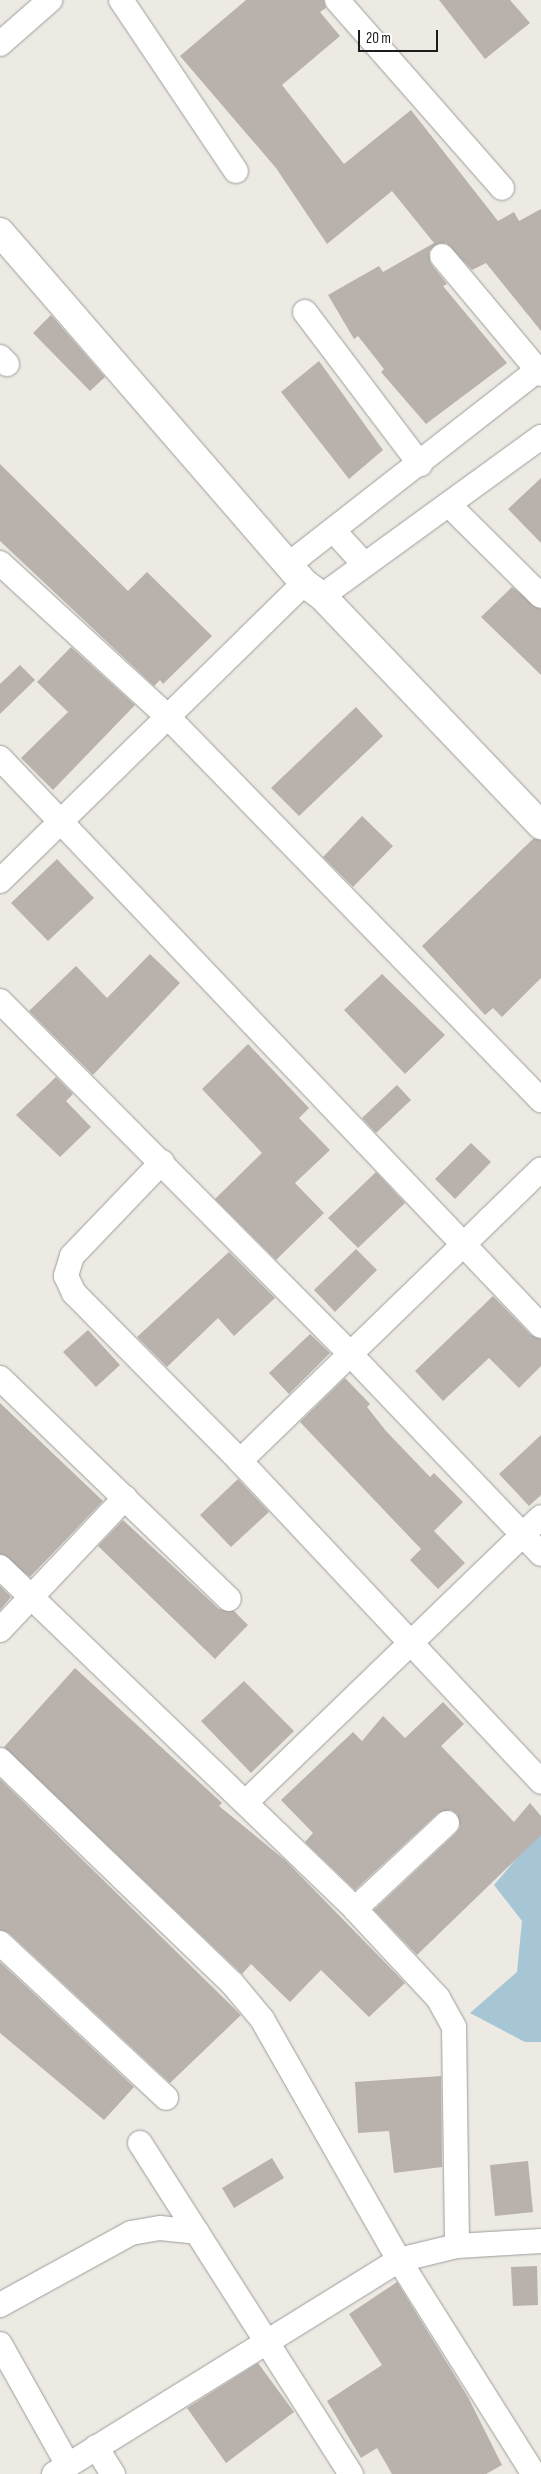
<!DOCTYPE html>
<style>
body{margin:0}
#map{position:relative;width:541px;height:2474px;overflow:hidden;background:#eceae2;font-family:"Sofia Sans Condensed",sans-serif}
div>[style]{position:absolute}
.water>*{inset:0;background:#a7c6d5}
.building>*{inset:0;background:#b9b2ac}
.roads{filter:drop-shadow(0 0 1px #9d9d9d) drop-shadow(0 0 1px #9d9d9d)}
.minor>*{height:24px;margin:-12px;padding:0 12px;transform-origin:12px;border-radius:12px;background:#fff}
.tertiary>*{height:28px;margin:-14px;padding:0 14px;transform-origin:14px;border-radius:14px;background:#fff}
span{translate:-50% -50%;white-space:nowrap;text-align:center;line-height:1.15;-webkit-text-stroke:4px #fff;paint-order:stroke}
.scale{position:absolute;left:358px;top:30px;width:80px;height:22px;box-sizing:border-box;border:2px solid #1c1c1c;border-top:0;padding-left:6px;font-size:15px;line-height:18px;white-space:nowrap;color:#1c1c1c;-webkit-text-stroke:4px #fff;paint-order:stroke}
</style>
<div id="map">
<div class="water">
<div style="clip-path:polygon(541px 1830px,541px 2042px,525px 2042px,470px 2013px,517px 1972px,522px 1921px,494px 1885px)"></div>
</div>
<div class="building">
<div style="clip-path:polygon(246px 0,324px 0,326px 8px,320px 12px,340px 36px,282px 85px,344px 164px,411px 110px,498px 221px,514px 212px,519px 221px,541px 209px,541px 331px,486px 263px,472px 270px,446px 243px,429px 251px,431px 264px,447px 284px,443px 286px,507px 363px,426px 424px,381px 372px,384px 369px,358px 336px,354px 339px,328px 295px,379px 266px,383px 272px,434px 243px,392px 191px,327px 244px,276px 168px,180px 56px)"></div>
<div style="clip-path:polygon(439px 0,510px 0,530px 23px,485px 59px)"></div>
<div style="clip-path:polygon(51px 315px,105px 377px,90px 391px,33px 333px)"></div>
<div style="clip-path:polygon(319px 361px,383px 450px,349px 479px,281px 392px)"></div>
<div style="clip-path:polygon(0 464px,128px 591px,147px 572px,212px 636px,163px 684px,160px 680px,154px 686px,0 541px)"></div>
<div style="clip-path:polygon(541px 478px,541px 543px,508px 509px)"></div>
<div style="clip-path:polygon(512px 587px,541px 609px,541px 675px,481px 617px)"></div>
<div style="clip-path:polygon(71px 647px,135px 705px,53px 790px,21px 758px,68px 712px,37px 682px)"></div>
<div style="clip-path:polygon(20px 665px,35px 680px,0 714px,0 684px)"></div>
<div style="clip-path:polygon(356px 707px,383px 736px,299px 816px,271px 788px)"></div>
<div style="clip-path:polygon(362px 816px,393px 846px,353px 887px,323px 857px)"></div>
<div style="clip-path:polygon(534px 838px,541px 840px,541px 978px,502px 1017px,493px 1008px,485px 1015px,422px 946px)"></div>
<div style="clip-path:polygon(57px 859px,94px 898px,48px 941px,11px 903px)"></div>
<div style="clip-path:polygon(150px 954px,180px 983px,93px 1075px,29px 1011px,76px 966px,107px 998px)"></div>
<div style="clip-path:polygon(382px 974px,445px 1035px,405px 1074px,344px 1010px)"></div>
<div style="clip-path:polygon(248px 1044px,309px 1108px,299px 1118px,330px 1150px,295px 1183px,324px 1213px,276px 1260px,215px 1199px,262px 1153px,202px 1089px)"></div>
<div style="clip-path:polygon(56px 1077px,73px 1094px,66px 1101px,91px 1127px,60px 1157px,16px 1115px)"></div>
<div style="clip-path:polygon(397px 1085px,411px 1100px,376px 1133px,362px 1118px)"></div>
<div style="clip-path:polygon(471px 1143px,491px 1162px,455px 1199px,435px 1179px)"></div>
<div style="clip-path:polygon(376px 1172px,405px 1203px,358px 1248px,328px 1218px)"></div>
<div style="clip-path:polygon(356px 1249px,377px 1270px,335px 1312px,314px 1290px)"></div>
<div style="clip-path:polygon(229px 1252px,275px 1298px,234px 1336px,218px 1318px,167px 1367px,137px 1337px)"></div>
<div style="clip-path:polygon(493px 1296px,531px 1335px,541px 1339px,541px 1366px,519px 1388px,489px 1358px,443px 1401px,415px 1371px)"></div>
<div style="clip-path:polygon(88px 1330px,120px 1365px,96px 1387px,63px 1352px)"></div>
<div style="clip-path:polygon(310px 1334px,330px 1353px,289px 1394px,269px 1373px)"></div>
<div style="clip-path:polygon(345px 1378px,370px 1404px,367px 1407px,386px 1431px,430px 1477px,434px 1473px,463px 1502px,434px 1531px,465px 1563px,438px 1589px,410px 1560px,421px 1549px,300px 1422px)"></div>
<div style="clip-path:polygon(0 1403px,103px 1501px,30px 1577px,0 1554px)"></div>
<div style="clip-path:polygon(541px 1435px,541px 1495px,529px 1506px,499px 1474px)"></div>
<div style="clip-path:polygon(238px 1479px,269px 1512px,231px 1547px,200px 1515px)"></div>
<div style="clip-path:polygon(123px 1520px,219px 1609px,234px 1611px,248px 1625px,215px 1659px,98px 1546px)"></div>
<div style="clip-path:polygon(0 1586px,11px 1597px,0 1610px)"></div>
<div style="clip-path:polygon(75px 1668px,222px 1803px,219px 1806px,286px 1861px,405px 1983px,369px 2017px,321px 1970px,290px 2002px,251px 1964px,242px 1974px,4px 1747px)"></div>
<div style="clip-path:polygon(244px 1681px,294px 1731px,251px 1773px,201px 1721px)"></div>
<div style="clip-path:polygon(443px 1702px,464px 1724px,441px 1746px,514px 1822px,530px 1803px,541px 1816px,541px 1835px,417px 1955px,374px 1910px,456px 1833px,460px 1827px,457px 1814px,451px 1810px,438px 1813px,355px 1890px,305px 1842px,313px 1833px,281px 1800px,353px 1732px,362px 1741px,383px 1716px,405px 1738px)"></div>
<div style="clip-path:polygon(0 1779px,241px 2015px,170px 2083px,9px 1933px,0 1930px)"></div>
<div style="clip-path:polygon(0 1962px,134px 2087px,104px 2120px,0 2033px)"></div>
<div style="clip-path:polygon(441px 2076px,442px 2167px,394px 2173px,389px 2131px,358px 2133px,355px 2082px)"></div>
<div style="clip-path:polygon(272px 2158px,284px 2178px,234px 2208px,222px 2188px)"></div>
<div style="clip-path:polygon(528px 2161px,533px 2212px,495px 2216px,490px 2165px)"></div>
<div style="clip-path:polygon(537px 2266px,538px 2305px,513px 2306px,511px 2267px)"></div>
<div style="clip-path:polygon(397px 2282px,468px 2397px,502px 2465px,486px 2474px,392px 2474px,377px 2448px,361px 2458px,327px 2401px,382px 2365px,349px 2314px)"></div>
<div style="clip-path:polygon(258px 2363px,294px 2412px,226px 2463px,187px 2408px)"></div>
</div>
<div class="roads">
<div class="minor">
<div style="left:121px;top:0;width:206px;rotate:56.1deg"></div>
<div style="left:337px;top:0;width:250px;rotate:48.7deg"></div>
<div style="left:0;top:44px;width:67px;rotate:-41.3deg"></div>
<div style="left:442px;top:256px;width:154px;rotate:50deg"></div>
<div style="left:305px;top:312px;width:191px;rotate:52.9deg"></div>
<div style="left:0;top:357px;width:10px;rotate:45deg"></div>
<div style="left:449px;top:505px;width:129px;rotate:44.7deg"></div>
<div style="left:333px;top:530px;width:47px;rotate:47.6deg"></div>
<div style="left:0;top:563px;width:228px;rotate:42.5deg"></div>
<div style="left:168px;top:717px;width:535px;rotate:45.76deg"></div>
<div style="left:288px;top:565px;width:321px;rotate:-38deg"></div>
<div style="left:322px;top:596px;width:271px;rotate:-36deg"></div>
<div style="left:0;top:758px;width:784px;rotate:46.39deg"></div>
<div style="left:0;top:881px;width:426px;rotate:-44.4deg"></div>
<div style="left:0;top:1001px;width:499px;rotate:45.2deg"></div>
<div style="left:351px;top:1355px;width:275px;rotate:46.3deg"></div>
<div style="left:162px;top:1162px;width:130px;rotate:133.8deg"></div>
<div style="left:72px;top:1256px;width:21px;rotate:107deg"></div>
<div style="left:66px;top:1276px;width:19px;rotate:65deg"></div>
<div style="left:74px;top:1293px;width:236px;rotate:45.3deg"></div>
<div style="left:240px;top:1461px;width:440px;rotate:46.8deg"></div>
<div style="left:0;top:1378px;width:318px;rotate:44deg"></div>
<div style="left:240px;top:1461px;width:419px;rotate:-44.1deg"></div>
<div style="left:0;top:1567px;width:493px;rotate:43.9deg"></div>
<div style="left:355px;top:1909px;width:122px;rotate:47deg"></div>
<div style="left:438px;top:1998px;width:33px;rotate:61deg"></div>
<div style="left:454px;top:2027px;width:219px;rotate:89.2deg"></div>
<div style="left:0;top:1630px;width:182px;rotate:-46.6deg"></div>
<div style="left:0;top:1760px;width:322px;rotate:43.9deg"></div>
<div style="left:232px;top:1983px;width:47px;rotate:50.2deg"></div>
<div style="left:262px;top:2019px;width:277px;rotate:60.4deg"></div>
<div style="left:399px;top:2260px;width:253px;rotate:57.8deg"></div>
<div style="left:246px;top:1802px;width:410px;rotate:-44deg"></div>
<div style="left:355px;top:1909px;width:126px;rotate:-43.1deg"></div>
<div style="left:0;top:1943px;width:227px;rotate:43deg"></div>
<div style="left:140px;top:2143px;width:393px;rotate:57.5deg"></div>
<div style="left:0;top:2305px;width:149px;rotate:-28.8deg"></div>
<div style="left:131px;top:2233px;width:29px;rotate:-10deg"></div>
<div style="left:160px;top:2228px;width:37px;rotate:6deg"></div>
<div style="left:0;top:2344px;width:139px;rotate:60.7deg"></div>
<div style="left:96px;top:2447px;width:32px;rotate:58deg"></div>
<div style="left:54px;top:2474px;width:406px;rotate:-31.8deg"></div>
<div style="left:399px;top:2260px;width:60px;rotate:-13.6deg"></div>
<div style="left:457px;top:2246px;width:84px;rotate:-3.4deg"></div>
</div>
<div class="tertiary">
<div style="left:0;top:232px;width:464px;rotate:49.1deg"></div>
<div style="left:304px;top:583px;width:22px;rotate:36deg"></div>
<div style="left:322px;top:596px;width:317px;rotate:46.3deg"></div>
</div>
</div>
<div class="scale">20 m</div>
</div>
